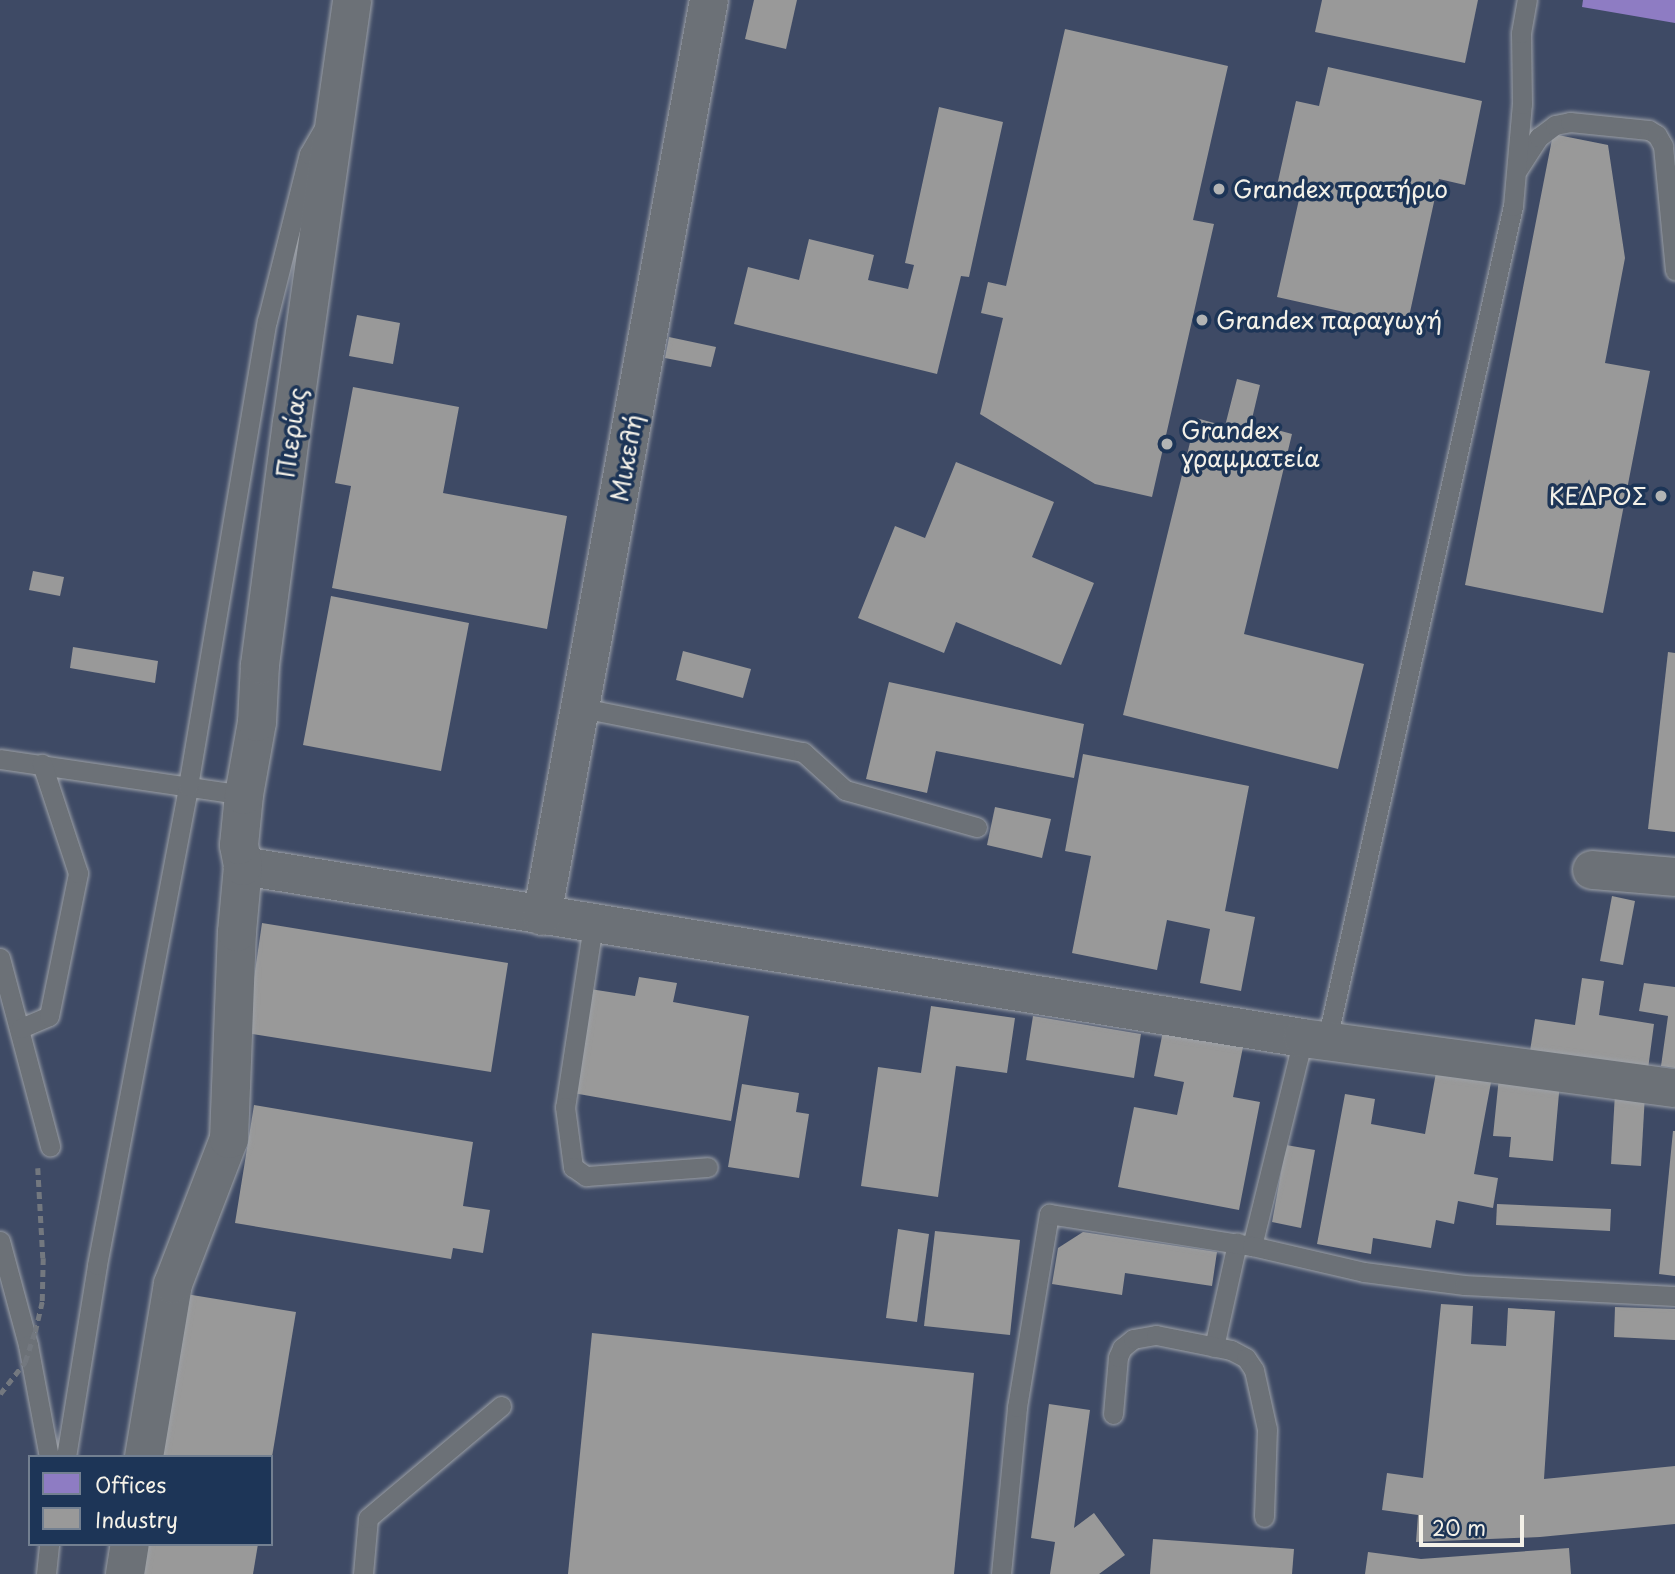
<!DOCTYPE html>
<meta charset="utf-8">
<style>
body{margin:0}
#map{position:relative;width:1675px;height:1574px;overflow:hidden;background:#384253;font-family:"Playpen Sans",sans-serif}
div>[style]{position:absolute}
.built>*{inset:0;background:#3e4a65}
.offices>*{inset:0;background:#8e7cc3}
.industry>*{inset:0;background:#999}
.path>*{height:4.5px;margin-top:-2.25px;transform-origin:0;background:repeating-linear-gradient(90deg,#73787f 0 7px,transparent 0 12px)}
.roads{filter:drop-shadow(0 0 2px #9da1a7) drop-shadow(0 0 2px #9da1a7)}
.lane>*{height:19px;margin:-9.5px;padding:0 9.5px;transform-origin:9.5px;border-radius:9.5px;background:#6c7177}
.street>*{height:38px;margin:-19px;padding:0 19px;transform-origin:19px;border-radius:19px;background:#6c7177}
.path-bridge>*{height:4.5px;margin-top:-2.25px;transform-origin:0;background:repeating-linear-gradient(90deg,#73787f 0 7px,transparent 0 12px)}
.dots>*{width:19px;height:19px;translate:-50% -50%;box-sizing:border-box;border:4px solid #1d3557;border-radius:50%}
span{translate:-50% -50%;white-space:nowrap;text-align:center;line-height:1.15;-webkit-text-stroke:7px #1d3557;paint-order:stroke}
.poi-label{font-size:24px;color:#f4f1e8}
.left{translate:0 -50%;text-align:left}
.right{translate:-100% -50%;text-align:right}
.street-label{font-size:24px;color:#f4f1e8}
.legend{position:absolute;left:28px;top:1455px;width:245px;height:91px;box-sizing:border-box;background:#1d3557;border:2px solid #738091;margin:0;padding:9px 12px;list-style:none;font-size:21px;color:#f4f1e8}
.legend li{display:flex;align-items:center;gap:14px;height:35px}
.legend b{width:35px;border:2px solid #738091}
.scale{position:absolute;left:1419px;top:1515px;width:105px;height:32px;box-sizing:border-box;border:4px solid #f4f1e8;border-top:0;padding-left:9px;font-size:21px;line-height:24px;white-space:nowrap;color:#f4f1e8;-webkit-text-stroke:5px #1d3557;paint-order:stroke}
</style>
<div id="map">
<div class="built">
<div style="clip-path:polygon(evenodd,0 0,1675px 0,1675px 1574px,0 1574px,0 0,30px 1457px,271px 1457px,271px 1544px,30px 1544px,30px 1457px)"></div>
</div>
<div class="offices">
<div style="clip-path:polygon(1583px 0,1675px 0,1675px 23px,1582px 7px)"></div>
</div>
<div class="industry">
<div style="clip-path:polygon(754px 0,797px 0,786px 49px,745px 39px)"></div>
<div style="clip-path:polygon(1322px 0,1478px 0,1465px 63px,1315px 32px)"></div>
<div style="clip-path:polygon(1065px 29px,1228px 66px,1193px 220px,1214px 224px,1152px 497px,1095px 484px,980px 414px,1003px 318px,981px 313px,988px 282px,1006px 286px)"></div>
<div style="clip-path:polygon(1328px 67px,1482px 101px,1465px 185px,1439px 179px,1407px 326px,1277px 297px,1300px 195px,1276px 190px,1296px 101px,1319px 106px)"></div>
<div style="clip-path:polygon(939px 107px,1003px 122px,969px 277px,961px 276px,937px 374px,734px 324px,748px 267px,799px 280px,809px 239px,874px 255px,868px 280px,908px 289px,914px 265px,905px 263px)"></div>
<div style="clip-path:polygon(1553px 134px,1608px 145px,1625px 258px,1605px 363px,1650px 371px,1603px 613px,1465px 585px)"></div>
<div style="clip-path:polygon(357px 315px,400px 323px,393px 364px,349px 356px)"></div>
<div style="clip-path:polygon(669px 337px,716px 347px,711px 367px,665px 358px)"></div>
<div style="clip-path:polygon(1237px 379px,1260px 385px,1251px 423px,1292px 434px,1244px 634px,1364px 664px,1338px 769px,1123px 715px,1196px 418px,1225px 426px)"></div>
<div style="clip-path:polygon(353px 387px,459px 407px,443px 493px,567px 516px,547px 629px,332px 588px,351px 486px,335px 483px)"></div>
<div style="clip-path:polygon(956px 462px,1054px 502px,1032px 557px,1094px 583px,1061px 665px,956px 622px,944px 653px,858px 618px,895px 526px,925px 538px)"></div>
<div style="clip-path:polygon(33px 571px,64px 577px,60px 596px,29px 590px)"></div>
<div style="clip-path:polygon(331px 596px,469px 623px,441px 771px,303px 745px)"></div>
<div style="clip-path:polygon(73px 647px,158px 661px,155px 683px,70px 668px)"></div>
<div style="clip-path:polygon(683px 651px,751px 669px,743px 698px,676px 680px)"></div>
<div style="clip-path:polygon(1668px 652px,1675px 653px,1675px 832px,1648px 829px)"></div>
<div style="clip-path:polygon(889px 682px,1084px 724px,1074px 778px,936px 751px,927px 793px,866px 779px)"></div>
<div style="clip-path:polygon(1083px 754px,1249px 786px,1225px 911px,1255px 917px,1241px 991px,1200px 983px,1210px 929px,1167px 920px,1157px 970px,1072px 953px,1091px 856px,1065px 851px)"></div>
<div style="clip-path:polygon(995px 807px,1051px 819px,1042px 858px,987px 845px)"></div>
<div style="clip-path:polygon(1612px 896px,1635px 901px,1623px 965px,1600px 961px)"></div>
<div style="clip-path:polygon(262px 923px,508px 963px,491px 1072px,246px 1033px)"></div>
<div style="clip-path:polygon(639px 977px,677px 983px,673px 1002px,749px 1016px,731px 1121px,573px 1093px,590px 989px,635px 996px)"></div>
<div style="clip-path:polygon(1582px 978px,1604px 981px,1599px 1015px,1654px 1024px,1648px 1069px,1530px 1051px,1535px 1019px,1575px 1025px)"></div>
<div style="clip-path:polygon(1644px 983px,1675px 987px,1675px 1068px,1661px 1066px,1668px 1016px,1639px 1011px)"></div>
<div style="clip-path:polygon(931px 1006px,1015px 1018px,1007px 1073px,956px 1066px,938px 1197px,861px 1186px,878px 1067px,921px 1073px)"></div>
<div style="clip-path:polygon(1033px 1016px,1141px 1034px,1134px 1078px,1026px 1060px)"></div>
<div style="clip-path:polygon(1163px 1031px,1243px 1047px,1233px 1097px,1260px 1102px,1239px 1210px,1118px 1187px,1134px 1107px,1177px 1115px,1184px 1082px,1154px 1076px)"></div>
<div style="clip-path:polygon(1437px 1067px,1492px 1077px,1474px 1174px,1498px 1178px,1493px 1208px,1458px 1201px,1454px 1224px,1436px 1220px,1431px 1248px,1373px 1238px,1371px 1254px,1317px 1244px,1345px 1094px,1375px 1099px,1371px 1124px,1425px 1134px)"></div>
<div style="clip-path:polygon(1499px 1077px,1560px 1082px,1553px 1161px,1509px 1157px,1511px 1137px,1493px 1136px)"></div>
<div style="clip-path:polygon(742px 1084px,799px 1093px,796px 1112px,809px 1114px,799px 1178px,728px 1167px)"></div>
<div style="clip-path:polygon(1615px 1093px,1645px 1094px,1641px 1166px,1611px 1164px)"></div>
<div style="clip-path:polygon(254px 1105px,473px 1142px,463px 1206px,490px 1210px,483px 1253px,453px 1248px,451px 1259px,235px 1223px)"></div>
<div style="clip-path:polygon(1673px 1131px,1675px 1131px,1675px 1276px,1659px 1274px)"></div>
<div style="clip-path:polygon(1286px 1145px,1315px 1150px,1301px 1228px,1272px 1222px)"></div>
<div style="clip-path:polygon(1497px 1204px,1611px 1209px,1610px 1231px,1496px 1225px)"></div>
<div style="clip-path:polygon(898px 1229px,929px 1234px,917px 1322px,886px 1318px)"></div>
<div style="clip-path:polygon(935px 1231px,1020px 1240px,1010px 1335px,924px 1326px)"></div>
<div style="clip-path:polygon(1083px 1232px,1217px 1252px,1212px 1286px,1125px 1273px,1122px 1295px,1052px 1284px,1058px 1248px)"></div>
<div style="clip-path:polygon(186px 1294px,296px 1312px,272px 1457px,160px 1457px)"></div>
<div style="clip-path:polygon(1441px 1304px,1473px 1306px,1471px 1344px,1506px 1346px,1508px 1308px,1555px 1311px,1544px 1479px,1675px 1466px,1675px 1524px,1540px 1537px,1416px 1542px,1418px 1515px,1382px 1510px,1387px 1473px,1423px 1478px)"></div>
<div style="clip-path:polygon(1615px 1307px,1675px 1309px,1675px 1340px,1614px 1337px)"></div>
<div style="clip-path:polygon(592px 1333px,974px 1373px,954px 1574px,568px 1574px)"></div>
<div style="clip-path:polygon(1049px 1404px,1090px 1410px,1074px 1528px,1094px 1513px,1125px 1555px,1099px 1574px,1050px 1574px,1055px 1542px,1031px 1538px)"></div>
<div style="clip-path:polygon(1153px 1539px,1294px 1549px,1292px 1574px,1150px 1574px)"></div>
<div style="clip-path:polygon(146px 1544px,258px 1544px,253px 1574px,141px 1574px)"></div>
<div style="clip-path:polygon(1569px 1548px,1571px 1574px,1365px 1574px,1368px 1552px,1421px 1559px)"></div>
</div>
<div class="path">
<div style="left:38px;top:1168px;width:90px;rotate:86.8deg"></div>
</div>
<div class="roads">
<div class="lane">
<div style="left:1518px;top:169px;width:38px;rotate:-57deg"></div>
<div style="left:1539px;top:137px;width:20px;rotate:-37deg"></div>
<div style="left:1555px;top:125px;width:15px;rotate:-11deg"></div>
<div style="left:1570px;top:122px;width:79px;rotate:5.8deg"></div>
<div style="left:1649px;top:130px;width:9px;rotate:32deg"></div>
<div style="left:1657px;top:135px;width:13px;rotate:61deg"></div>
<div style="left:1663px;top:146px;width:125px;rotate:84.5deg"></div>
<div style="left:582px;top:708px;width:225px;rotate:11.3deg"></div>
<div style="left:803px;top:752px;width:57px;rotate:42.1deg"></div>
<div style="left:845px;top:790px;width:137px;rotate:15.7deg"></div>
<div style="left:0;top:759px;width:247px;rotate:8.4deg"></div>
<div style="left:593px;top:925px;width:184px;rotate:98.7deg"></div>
<div style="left:565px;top:1107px;width:61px;rotate:82.4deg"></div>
<div style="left:573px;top:1167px;width:16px;rotate:35deg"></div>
<div style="left:586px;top:1176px;width:122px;rotate:-4.2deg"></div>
<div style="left:0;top:958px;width:195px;rotate:75.1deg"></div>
<div style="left:21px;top:1028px;width:30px;rotate:-23deg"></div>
<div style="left:49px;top:1016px;width:146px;rotate:-78.5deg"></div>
<div style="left:78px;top:873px;width:115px;rotate:-108.3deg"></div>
<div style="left:1327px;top:1040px;width:854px;rotate:-77.43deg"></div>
<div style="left:1513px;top:206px;width:102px;rotate:-85deg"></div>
<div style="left:1522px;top:104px;width:71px;rotate:-90.8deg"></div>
<div style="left:1521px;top:33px;width:34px;rotate:-80deg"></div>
<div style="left:0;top:1241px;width:108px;rotate:74.9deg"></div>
<div style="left:28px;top:1345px;width:114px;rotate:79.4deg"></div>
<div style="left:1252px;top:1246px;width:214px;rotate:-76.2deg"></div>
<div style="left:1214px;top:1347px;width:107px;rotate:-77.5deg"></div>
<div style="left:1113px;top:1414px;width:57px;rotate:-85deg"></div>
<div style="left:1118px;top:1357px;width:10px;rotate:-66deg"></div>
<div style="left:1122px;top:1348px;width:14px;rotate:-39deg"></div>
<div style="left:1133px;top:1339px;width:23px;rotate:-10deg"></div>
<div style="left:1156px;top:1335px;width:76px;rotate:11.3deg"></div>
<div style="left:1231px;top:1350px;width:17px;rotate:28deg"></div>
<div style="left:1246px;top:1358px;width:14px;rotate:56deg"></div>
<div style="left:1254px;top:1370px;width:60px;rotate:77.6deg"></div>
<div style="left:1267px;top:1429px;width:88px;rotate:92deg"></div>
<div style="left:66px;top:1457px;width:194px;rotate:-80.8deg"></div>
<div style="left:97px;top:1265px;width:488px;rotate:-79.2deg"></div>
<div style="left:188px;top:786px;width:472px;rotate:-80.4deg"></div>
<div style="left:267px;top:321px;width:172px;rotate:-75.9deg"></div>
<div style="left:309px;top:154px;width:28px;rotate:-60deg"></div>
<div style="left:46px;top:1574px;width:30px;rotate:-84deg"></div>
<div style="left:363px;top:1574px;width:56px;rotate:-84.9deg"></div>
<div style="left:368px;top:1518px;width:174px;rotate:-40.1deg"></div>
<div style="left:1001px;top:1574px;width:168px;rotate:-84.5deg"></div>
<div style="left:1017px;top:1407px;width:196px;rotate:-80.6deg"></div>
<div style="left:1049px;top:1214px;width:206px;rotate:9deg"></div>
<div style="left:1252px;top:1246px;width:115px;rotate:13.1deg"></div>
<div style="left:1364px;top:1272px;width:101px;rotate:7.4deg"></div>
<div style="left:1464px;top:1285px;width:211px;rotate:3deg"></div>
</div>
<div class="street">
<div style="left:243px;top:866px;width:1074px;rotate:9.22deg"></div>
<div style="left:1303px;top:1038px;width:375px;rotate:7.7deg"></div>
<div style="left:1592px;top:870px;width:83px;rotate:4.8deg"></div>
<div style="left:542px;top:916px;width:931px;rotate:-79.67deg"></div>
<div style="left:144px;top:1457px;width:175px;rotate:-80.5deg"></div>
<div style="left:173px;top:1284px;width:155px;rotate:-68.9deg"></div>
<div style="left:229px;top:1139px;width:207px;rotate:-87.8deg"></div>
<div style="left:237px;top:932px;width:66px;rotate:-84.8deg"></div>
<div style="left:243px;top:866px;width:21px;rotate:-101deg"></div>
<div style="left:239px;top:845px;width:50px;rotate:-84.3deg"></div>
<div style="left:244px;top:795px;width:74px;rotate:-79.9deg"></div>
<div style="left:257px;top:722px;width:57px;rotate:-87deg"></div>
<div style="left:260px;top:665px;width:244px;rotate:-82.5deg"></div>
<div style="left:292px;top:423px;width:427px;rotate:-81.9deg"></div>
<div style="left:125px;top:1574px;width:30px;rotate:-81deg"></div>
</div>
</div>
<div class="path-bridge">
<div style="left:0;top:1394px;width:41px;rotate:-52deg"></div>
<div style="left:25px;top:1362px;width:32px;rotate:-72deg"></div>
<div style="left:35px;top:1332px;width:32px;rotate:-77deg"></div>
<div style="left:42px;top:1301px;width:43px;rotate:-88.7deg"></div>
</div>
<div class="dots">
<div style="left:1219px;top:189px;background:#b2b4b4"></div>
<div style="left:1202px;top:320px;background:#b2b4b4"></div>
<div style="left:1167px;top:444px;background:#b2b4b4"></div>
<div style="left:1661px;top:496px;background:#b2b4b4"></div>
</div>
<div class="poi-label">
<span class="left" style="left:1233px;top:189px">Grandex πρατήριο</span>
<span class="left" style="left:1216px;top:320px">Grandex παραγωγή</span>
<span class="left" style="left:1181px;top:444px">Grandex<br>γραμματεία</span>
<span class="right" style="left:1647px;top:496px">ΚΕΔΡΟΣ</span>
</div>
<div class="street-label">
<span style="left:291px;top:433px;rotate:-82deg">Πιερίας</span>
<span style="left:626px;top:458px;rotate:-80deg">Μικελή</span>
</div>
<ul class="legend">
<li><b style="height:19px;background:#8e7cc3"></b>Offices</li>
<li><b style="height:19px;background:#999"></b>Industry</li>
</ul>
<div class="scale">20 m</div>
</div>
